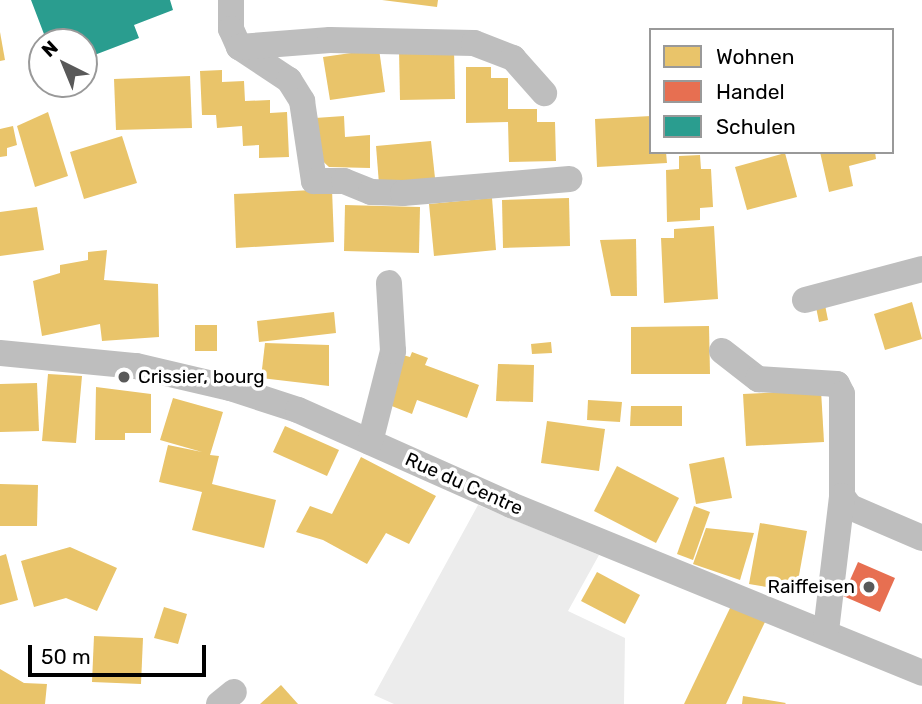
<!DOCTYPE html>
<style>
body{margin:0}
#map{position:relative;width:922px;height:704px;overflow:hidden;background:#fff;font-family:Rubik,sans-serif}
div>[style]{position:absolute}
.green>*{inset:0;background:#ececec}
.homes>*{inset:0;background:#e9c46a}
.shops>*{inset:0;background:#e76f51}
.schools>*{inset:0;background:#2a9d8f}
.minor>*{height:26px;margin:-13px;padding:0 13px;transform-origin:13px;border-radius:13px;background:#bebebe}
.dots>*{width:19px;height:19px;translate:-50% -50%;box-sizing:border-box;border:4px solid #fff;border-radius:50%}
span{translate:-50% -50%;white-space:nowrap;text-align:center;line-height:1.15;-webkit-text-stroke:7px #fff;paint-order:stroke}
.poi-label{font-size:19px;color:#000}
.left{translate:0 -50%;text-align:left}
.right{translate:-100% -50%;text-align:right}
.street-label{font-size:19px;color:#000}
.legend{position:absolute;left:649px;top:28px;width:245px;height:126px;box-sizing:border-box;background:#fff;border:2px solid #999;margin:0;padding:9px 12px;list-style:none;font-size:21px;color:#000}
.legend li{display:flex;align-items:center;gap:14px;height:35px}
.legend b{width:35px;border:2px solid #999}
.north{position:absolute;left:28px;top:28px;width:70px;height:70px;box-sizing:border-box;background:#fff;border:2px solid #999;border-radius:50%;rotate:317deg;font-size:19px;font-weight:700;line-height:28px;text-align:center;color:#000}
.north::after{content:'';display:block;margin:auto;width:24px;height:32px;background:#595959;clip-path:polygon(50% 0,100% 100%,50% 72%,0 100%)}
.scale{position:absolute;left:28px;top:645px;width:178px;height:32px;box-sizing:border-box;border:4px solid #000;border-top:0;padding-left:9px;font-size:21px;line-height:24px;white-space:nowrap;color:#000;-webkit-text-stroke:5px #fff;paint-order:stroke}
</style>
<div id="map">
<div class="green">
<div style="clip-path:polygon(478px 505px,599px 555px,568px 611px,625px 638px,624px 704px,394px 704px,374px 695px)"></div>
</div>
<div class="homes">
<div style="clip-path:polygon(382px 0,438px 0,437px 7px)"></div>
<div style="clip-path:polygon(0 32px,5px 60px,0 61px)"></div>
<div style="clip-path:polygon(379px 49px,385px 92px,330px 100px,323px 57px)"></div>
<div style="clip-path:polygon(454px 49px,455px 99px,400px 100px,399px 50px)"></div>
<div style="clip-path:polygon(466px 67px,491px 67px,491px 78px,508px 78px,508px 109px,537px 109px,537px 122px,555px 122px,556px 161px,509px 162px,508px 122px,466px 123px)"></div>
<div style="clip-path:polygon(222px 70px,222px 82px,244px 81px,245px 101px,270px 100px,270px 113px,287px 112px,289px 157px,259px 158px,259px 145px,243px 146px,242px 126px,217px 128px,216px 115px,202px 115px,200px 71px)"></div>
<div style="clip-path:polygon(190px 76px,192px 128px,116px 130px,114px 79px)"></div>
<div style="clip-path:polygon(48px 112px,68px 176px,35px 187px,17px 126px)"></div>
<div style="clip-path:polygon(344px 116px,345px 137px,370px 135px,370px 168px,329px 167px,313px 152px,315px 118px)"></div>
<div style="clip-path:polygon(651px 116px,651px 152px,666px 152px,667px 163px,597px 167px,595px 119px)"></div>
<div style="clip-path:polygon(13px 126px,17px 145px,7px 148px,7px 156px,0 157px,0 129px)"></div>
<div style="clip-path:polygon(122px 136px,137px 183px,84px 199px,70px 152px)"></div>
<div style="clip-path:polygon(431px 141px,435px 178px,379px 184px,376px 146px)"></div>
<div style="clip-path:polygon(820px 152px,875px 152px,876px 159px,849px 166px,853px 186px,829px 192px)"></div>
<div style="clip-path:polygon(785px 153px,797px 197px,747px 210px,735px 167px)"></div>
<div style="clip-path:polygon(700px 155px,701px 169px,711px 169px,713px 207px,700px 208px,700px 220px,667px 222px,666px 170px,679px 169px,679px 156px)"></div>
<div style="clip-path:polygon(332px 189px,334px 242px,236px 248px,234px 194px)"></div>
<div style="clip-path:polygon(492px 198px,496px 250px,434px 256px,429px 204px)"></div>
<div style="clip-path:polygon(569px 198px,570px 246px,503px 248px,502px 200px)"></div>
<div style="clip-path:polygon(345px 205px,420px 207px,419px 253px,344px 251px)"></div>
<div style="clip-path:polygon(37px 207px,44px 250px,0 256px,0 212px)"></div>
<div style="clip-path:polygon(714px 226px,718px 299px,664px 303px,661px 238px,674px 238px,674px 229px)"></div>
<div style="clip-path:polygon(636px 239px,637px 296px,611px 296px,600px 240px)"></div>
<div style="clip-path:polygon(107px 250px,104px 280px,158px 284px,159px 337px,102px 341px,100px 324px,42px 336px,33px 281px,60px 273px,60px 265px,88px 260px,88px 252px)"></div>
<div style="clip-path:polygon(824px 300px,828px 320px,819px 322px,815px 302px)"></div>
<div style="clip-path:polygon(912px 302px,922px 339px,885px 350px,874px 314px)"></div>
<div style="clip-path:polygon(334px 312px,336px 333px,259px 342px,257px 321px)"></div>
<div style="clip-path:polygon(195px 325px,217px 325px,217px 351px,195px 351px)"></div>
<div style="clip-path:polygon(709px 326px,710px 374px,631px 374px,631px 327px)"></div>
<div style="clip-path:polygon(551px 342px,552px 353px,532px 354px,531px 344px)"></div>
<div style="clip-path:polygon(265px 343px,329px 345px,329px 386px,261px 378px)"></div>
<div style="clip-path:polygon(412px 352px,428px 358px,425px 365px,479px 385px,467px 418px,417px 400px,412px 414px,384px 403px,403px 355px,410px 357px)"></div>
<div style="clip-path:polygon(498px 364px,534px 365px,533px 402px,496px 401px)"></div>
<div style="clip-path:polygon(48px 374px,82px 376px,76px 443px,42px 441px)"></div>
<div style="clip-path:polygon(37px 383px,39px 431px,0 432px,0 384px)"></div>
<div style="clip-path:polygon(96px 387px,151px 394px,151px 433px,125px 433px,125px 440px,95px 440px)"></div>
<div style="clip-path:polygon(821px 390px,824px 442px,746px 446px,743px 394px)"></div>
<div style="clip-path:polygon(173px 398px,223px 412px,210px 455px,219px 456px,212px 484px,276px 500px,264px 548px,192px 530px,202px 492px,159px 482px,168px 445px,202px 452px,160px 440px)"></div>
<div style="clip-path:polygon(588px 400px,622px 402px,620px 422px,587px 420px)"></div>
<div style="clip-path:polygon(631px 406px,682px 406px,682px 426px,630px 426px)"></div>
<div style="clip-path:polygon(547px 421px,605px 429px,599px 471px,541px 463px)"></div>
<div style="clip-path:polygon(285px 426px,339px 450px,327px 476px,273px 452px)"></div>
<div style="clip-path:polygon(361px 457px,436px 496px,409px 544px,386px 533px,367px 564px,323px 540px,296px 532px,310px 506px,332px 514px)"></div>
<div style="clip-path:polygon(724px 457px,732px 498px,696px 504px,689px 464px)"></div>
<div style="clip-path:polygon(617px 466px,679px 498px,656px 543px,594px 511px)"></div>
<div style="clip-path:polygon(0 484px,38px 485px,37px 526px,0 526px)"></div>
<div style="clip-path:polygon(694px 506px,710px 512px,693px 560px,677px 554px)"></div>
<div style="clip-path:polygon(760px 523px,807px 531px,796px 592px,749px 584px)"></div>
<div style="clip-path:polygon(706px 528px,754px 533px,740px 580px,693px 564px)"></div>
<div style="clip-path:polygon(70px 547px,117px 568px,97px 611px,66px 598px,34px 607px,21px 561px)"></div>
<div style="clip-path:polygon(6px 554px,18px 600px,0 605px,0 556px)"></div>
<div style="clip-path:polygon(597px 572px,640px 595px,625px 624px,581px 601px)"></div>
<div style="clip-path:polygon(731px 606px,765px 622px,726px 704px,684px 704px)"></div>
<div style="clip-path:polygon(164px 607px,187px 614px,178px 644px,154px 638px)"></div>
<div style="clip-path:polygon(94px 636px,143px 638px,141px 684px,92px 682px)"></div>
<div style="clip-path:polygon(0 669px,24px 683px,47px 684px,45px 704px,0 704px)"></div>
<div style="clip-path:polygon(281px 685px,298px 704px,260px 704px)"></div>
<div style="clip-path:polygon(743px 696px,786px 703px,785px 704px,742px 704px)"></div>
</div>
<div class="shops">
<div style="clip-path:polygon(858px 562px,895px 578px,880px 612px,843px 596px)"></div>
</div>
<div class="schools">
<div style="clip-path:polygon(31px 0,170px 0,173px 10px,134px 25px,139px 38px,84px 59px,84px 42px,47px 42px)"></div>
</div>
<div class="minor">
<div style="left:231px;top:0;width:29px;rotate:90deg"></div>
<div style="left:231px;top:29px;width:20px;rotate:66deg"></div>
<div style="left:239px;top:47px;width:60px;rotate:33.4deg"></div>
<div style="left:289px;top:80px;width:25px;rotate:58deg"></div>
<div style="left:302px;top:101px;width:81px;rotate:81.5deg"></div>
<div style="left:314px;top:181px;width:30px"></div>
<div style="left:344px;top:181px;width:29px;rotate:22deg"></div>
<div style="left:371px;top:192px;width:32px;rotate:2deg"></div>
<div style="left:403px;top:193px;width:167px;rotate:-4.8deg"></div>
<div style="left:239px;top:47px;width:91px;rotate:-4.4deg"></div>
<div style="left:330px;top:40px;width:144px;rotate:1.2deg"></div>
<div style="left:474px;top:43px;width:42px;rotate:21deg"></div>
<div style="left:513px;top:58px;width:47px;rotate:48.5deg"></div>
<div style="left:805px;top:300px;width:121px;rotate:-14.8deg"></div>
<div style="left:722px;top:351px;width:46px;rotate:37.9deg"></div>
<div style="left:758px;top:379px;width:79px;rotate:3.6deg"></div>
<div style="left:837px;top:384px;width:11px;rotate:63deg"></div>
<div style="left:842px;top:394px;width:102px;rotate:90deg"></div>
<div style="left:842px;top:496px;width:14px;rotate:54deg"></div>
<div style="left:850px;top:507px;width:78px;rotate:23.3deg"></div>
<div style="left:0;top:353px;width:137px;rotate:5.5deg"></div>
<div style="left:136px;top:366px;width:97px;rotate:13.2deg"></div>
<div style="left:230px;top:388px;width:71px;rotate:17.9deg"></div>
<div style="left:298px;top:410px;width:233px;rotate:24deg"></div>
<div style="left:511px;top:505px;width:444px;rotate:22.2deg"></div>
<div style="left:370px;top:442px;width:94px;rotate:-75.8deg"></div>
<div style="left:393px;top:351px;width:68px;rotate:-93.4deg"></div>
<div style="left:826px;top:631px;width:136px;rotate:-83.2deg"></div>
<div style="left:219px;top:704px;width:19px;rotate:-39deg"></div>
</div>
<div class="dots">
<div style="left:124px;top:377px;background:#595959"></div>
<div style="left:869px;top:587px;background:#595959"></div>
</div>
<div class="poi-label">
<span class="left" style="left:138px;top:377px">Crissier, bourg</span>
<span class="right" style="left:855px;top:587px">Raiffeisen</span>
</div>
<div class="street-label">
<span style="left:464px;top:484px;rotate:24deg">Rue du Centre</span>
</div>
<ul class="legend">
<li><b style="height:19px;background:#e9c46a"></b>Wohnen</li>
<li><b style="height:19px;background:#e76f51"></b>Handel</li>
<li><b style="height:19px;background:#2a9d8f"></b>Schulen</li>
</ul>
<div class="north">N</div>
<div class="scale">50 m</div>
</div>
